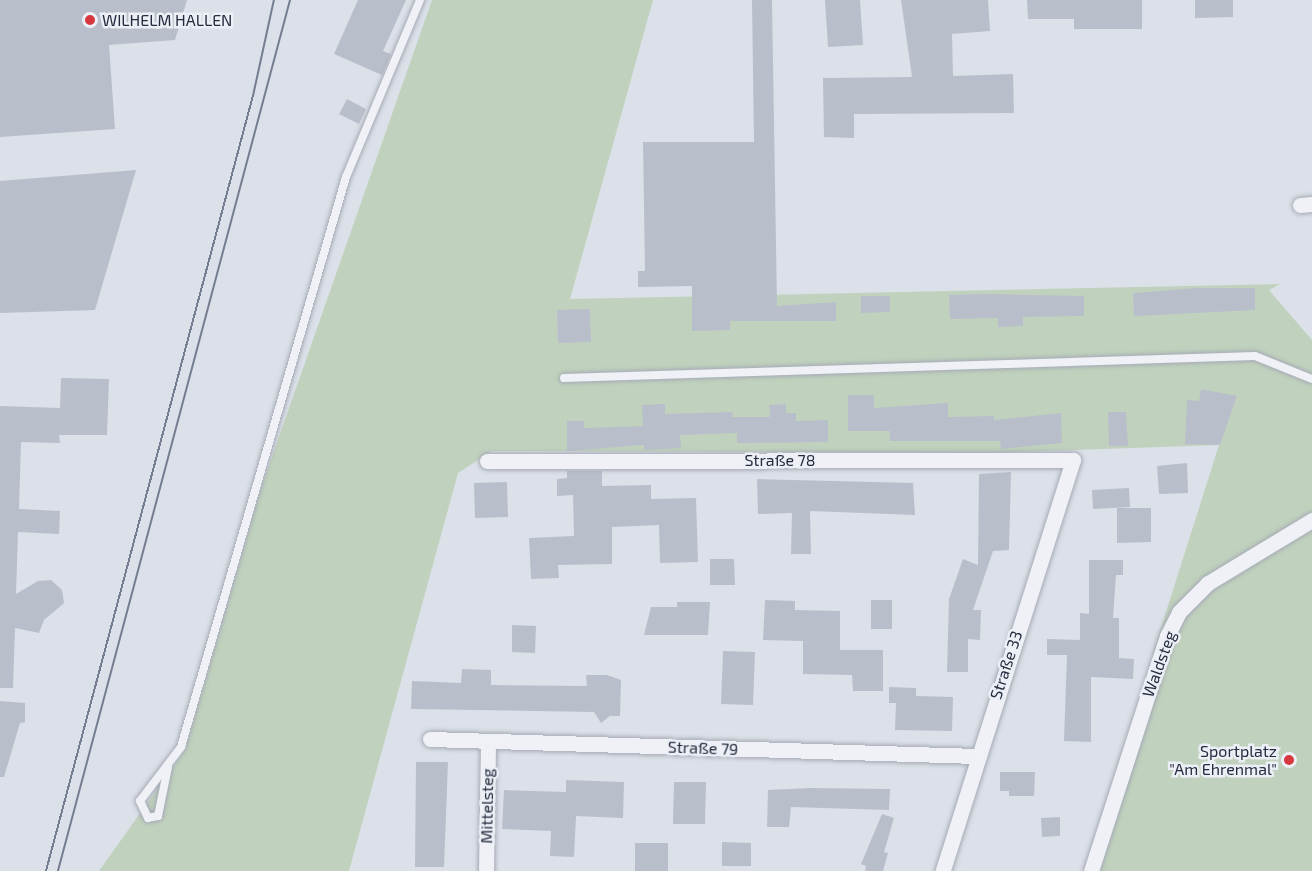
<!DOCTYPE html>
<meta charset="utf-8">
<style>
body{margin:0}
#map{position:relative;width:1312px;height:871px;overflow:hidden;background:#dce0e8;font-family:"Exo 2",sans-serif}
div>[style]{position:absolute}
.green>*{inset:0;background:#c0d2bd}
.building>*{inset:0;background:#b9becb}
.roads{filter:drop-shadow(0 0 2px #a5aab5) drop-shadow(0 0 2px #a5aab5)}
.lane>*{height:8px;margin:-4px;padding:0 4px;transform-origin:4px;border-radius:4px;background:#eff1f6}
.street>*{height:15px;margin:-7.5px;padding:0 7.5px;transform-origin:7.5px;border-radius:7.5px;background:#eff1f6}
.tram>*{height:1.5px;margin:-0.75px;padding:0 0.75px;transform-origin:0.75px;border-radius:0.75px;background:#757d92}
.dots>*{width:16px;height:16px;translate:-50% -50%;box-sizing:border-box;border:3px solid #eceff5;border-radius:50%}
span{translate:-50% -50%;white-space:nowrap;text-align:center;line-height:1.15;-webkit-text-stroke:5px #eceff5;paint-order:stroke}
.poi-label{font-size:16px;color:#252c3f}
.left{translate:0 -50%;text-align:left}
.right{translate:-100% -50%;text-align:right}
.street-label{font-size:16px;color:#252c3f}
</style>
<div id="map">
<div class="green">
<div style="clip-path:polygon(432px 0,653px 0,570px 299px,1280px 284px,1269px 290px,1312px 340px,1312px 871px,1098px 871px,1152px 697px,1154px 650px,1219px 445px,991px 453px,492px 451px,458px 473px,349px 871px,99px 871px,185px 750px,260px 491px)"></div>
</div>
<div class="building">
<div style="clip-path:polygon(0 0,187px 0,175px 40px,109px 45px,115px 129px,0 137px)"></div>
<div style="clip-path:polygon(358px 0,406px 0,383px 51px,391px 54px,382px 75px,334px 54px)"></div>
<div style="clip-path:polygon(752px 0,772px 0,777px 306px,836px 302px,836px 321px,730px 321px,730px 330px,692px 331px,692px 286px,638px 287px,638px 271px,645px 271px,643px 142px,754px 142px)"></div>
<div style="clip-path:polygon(825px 0,860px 0,863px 45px,828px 47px)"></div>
<div style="clip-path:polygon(901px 0,988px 0,990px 31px,952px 34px,953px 76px,1013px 74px,1014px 113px,854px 114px,854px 138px,824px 137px,823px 78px,912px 77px)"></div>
<div style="clip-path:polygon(1027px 0,1142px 0,1142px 29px,1074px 29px,1074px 19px,1028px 19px)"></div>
<div style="clip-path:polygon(1195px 0,1233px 0,1233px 17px,1195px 18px)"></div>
<div style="clip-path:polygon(347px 99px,366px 109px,359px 124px,339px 114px)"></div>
<div style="clip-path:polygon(136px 170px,95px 310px,0 313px,0 181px)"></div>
<div style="clip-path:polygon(1197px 288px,1255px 288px,1255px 310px,1134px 316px,1133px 293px)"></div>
<div style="clip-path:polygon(985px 294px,1084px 296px,1084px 316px,1023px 317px,1023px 326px,998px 327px,998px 318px,950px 319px,949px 295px)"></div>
<div style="clip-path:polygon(861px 296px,890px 296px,890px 312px,861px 313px)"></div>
<div style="clip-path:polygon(590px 309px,591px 342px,558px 343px,557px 310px)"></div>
<div style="clip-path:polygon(61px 378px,109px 379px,107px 435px,59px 435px,60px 443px,21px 442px,19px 509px,60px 511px,59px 534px,18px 532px,16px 594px,38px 581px,51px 580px,62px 590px,64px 603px,44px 620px,39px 633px,15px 628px,13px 688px,0 688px,0 406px,60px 408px)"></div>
<div style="clip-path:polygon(1201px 389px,1237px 396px,1220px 445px,1185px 444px,1187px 400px,1199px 401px)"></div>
<div style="clip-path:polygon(848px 395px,874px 395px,874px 408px,948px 403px,948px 417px,994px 416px,994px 420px,1061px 413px,1062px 443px,1001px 449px,1000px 441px,890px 441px,890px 431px,848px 431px)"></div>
<div style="clip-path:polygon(665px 404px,665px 414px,733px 412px,732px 417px,770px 417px,769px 405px,786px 404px,786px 413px,796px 413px,796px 421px,828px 420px,828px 442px,737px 443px,737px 433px,680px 435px,681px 448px,644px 450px,644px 445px,567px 451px,567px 421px,584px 421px,584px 428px,643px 426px,642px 405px)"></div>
<div style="clip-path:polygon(1108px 412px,1126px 412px,1128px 446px,1109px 446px)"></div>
<div style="clip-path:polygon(1187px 463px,1188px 493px,1159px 494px,1157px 466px)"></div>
<div style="clip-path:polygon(567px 471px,602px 471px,602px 486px,651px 485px,651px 499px,696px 498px,698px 562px,660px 563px,659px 525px,612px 527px,612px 564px,558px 565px,559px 578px,531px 579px,529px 538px,574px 536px,573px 495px,557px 496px,557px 479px,567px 478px)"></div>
<div style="clip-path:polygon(1011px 472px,1009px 550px,993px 551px,973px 610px,981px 610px,980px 640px,968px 639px,968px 672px,947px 672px,949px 599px,963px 559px,978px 565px,979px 474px)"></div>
<div style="clip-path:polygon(757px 479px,913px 483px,915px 515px,810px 511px,811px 554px,791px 554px,792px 513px,758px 514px)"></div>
<div style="clip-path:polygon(507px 482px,508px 517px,475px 518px,474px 483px)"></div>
<div style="clip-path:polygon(1129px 488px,1130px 507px,1093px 509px,1092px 490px)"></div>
<div style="clip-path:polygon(1117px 508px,1151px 508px,1151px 542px,1117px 543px)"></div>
<div style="clip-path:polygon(710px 559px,734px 559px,735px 585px,710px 585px)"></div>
<div style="clip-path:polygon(1089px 560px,1123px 560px,1123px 575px,1116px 575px,1113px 618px,1119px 618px,1119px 658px,1134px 659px,1133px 679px,1091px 677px,1091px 742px,1064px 741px,1067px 655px,1047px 655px,1047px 639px,1080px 640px,1080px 613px,1089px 614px)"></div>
<div style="clip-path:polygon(765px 600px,795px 601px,795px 610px,840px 611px,840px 650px,883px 650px,883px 691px,853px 691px,852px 675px,803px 674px,803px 641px,763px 640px)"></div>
<div style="clip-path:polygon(871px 600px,892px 600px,892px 629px,871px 629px)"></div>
<div style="clip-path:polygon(677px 602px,710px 602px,708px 635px,644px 635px,651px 607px,677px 607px)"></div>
<div style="clip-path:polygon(512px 625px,536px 626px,535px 653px,512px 652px)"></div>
<div style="clip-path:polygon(723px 651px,755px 652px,753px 705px,721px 704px)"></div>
<div style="clip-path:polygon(462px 669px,491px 670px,491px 685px,587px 686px,586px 675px,607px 675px,621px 680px,620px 716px,610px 716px,601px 723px,594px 712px,411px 709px,412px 681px,461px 683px)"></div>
<div style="clip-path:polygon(889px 687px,916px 688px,916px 696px,953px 697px,952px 731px,895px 730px,896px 703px,889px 703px)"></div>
<div style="clip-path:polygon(0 701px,25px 703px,25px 722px,20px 723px,4px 777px,0 777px)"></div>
<div style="clip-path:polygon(416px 762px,448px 762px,444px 867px,415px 867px)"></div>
<div style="clip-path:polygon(1000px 772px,1035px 772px,1034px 796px,1009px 796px,1009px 791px,1000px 791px)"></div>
<div style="clip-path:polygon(566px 780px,624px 782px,623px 818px,576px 816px,574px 857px,550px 856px,551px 831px,502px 829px,504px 790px,566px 792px)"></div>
<div style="clip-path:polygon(674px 782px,706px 782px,705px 824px,673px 824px)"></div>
<div style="clip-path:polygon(811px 788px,890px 789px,889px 810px,791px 807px,789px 827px,767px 827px,768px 790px)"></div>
<div style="clip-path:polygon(882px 814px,894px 818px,884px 852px,888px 853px,883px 871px,865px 871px,866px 866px,861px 864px)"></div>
<div style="clip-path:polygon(1060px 817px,1060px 836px,1042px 837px,1041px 818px)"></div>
<div style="clip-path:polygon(722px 842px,751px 843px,751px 866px,722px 866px)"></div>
<div style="clip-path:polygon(635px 843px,668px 843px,668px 871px,635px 871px)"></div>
</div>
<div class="roads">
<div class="lane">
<div style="left:564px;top:378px;width:691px;rotate:-1.82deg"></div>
<div style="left:1255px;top:356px;width:61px;rotate:22deg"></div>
<div style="left:168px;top:767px;width:50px;rotate:101.5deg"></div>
<div style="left:158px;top:816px;width:10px;rotate:169deg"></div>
<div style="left:148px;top:818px;width:19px;rotate:-115deg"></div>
<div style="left:140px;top:801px;width:68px;rotate:-52.8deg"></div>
<div style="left:181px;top:747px;width:593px;rotate:-73.86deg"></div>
<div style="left:346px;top:177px;width:192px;rotate:-67.3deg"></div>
</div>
<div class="street">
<div style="left:1300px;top:205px;width:12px;rotate:-5deg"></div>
<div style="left:487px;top:461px;width:586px;rotate:-0.1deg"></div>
<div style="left:1073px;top:460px;width:431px;rotate:107.6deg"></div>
<div style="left:430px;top:739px;width:546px;rotate:1.78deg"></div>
<div style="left:486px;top:871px;width:130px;rotate:-89.1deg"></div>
<div style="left:1091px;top:871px;width:247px;rotate:-72.1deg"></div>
<div style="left:1167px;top:636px;width:27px;rotate:-63deg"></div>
<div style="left:1179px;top:612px;width:41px;rotate:-45deg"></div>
<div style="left:1208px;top:583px;width:122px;rotate:-31.2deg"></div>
</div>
</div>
<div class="tram">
<div style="left:46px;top:871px;width:802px;rotate:-75.05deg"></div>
<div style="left:253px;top:96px;width:98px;rotate:-77.7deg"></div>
<div style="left:58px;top:871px;width:901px;rotate:-75.08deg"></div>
</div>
<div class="dots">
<div style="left:90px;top:20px;background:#d7373f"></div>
<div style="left:1289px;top:760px;background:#d7373f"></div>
</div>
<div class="poi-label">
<span class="left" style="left:102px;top:20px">WILHELM HALLEN</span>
<span class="right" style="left:1277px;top:760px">Sportplatz<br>"Am Ehrenmal"</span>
</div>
<div class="street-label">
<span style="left:780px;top:460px">Straße 78</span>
<span style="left:1159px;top:664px;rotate:-70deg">Waldsteg</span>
<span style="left:1006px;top:665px;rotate:-72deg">Straße 33</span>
<span style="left:703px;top:748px;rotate:2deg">Straße 79</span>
<span style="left:487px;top:806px;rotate:-89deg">Mittelsteg</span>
</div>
</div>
